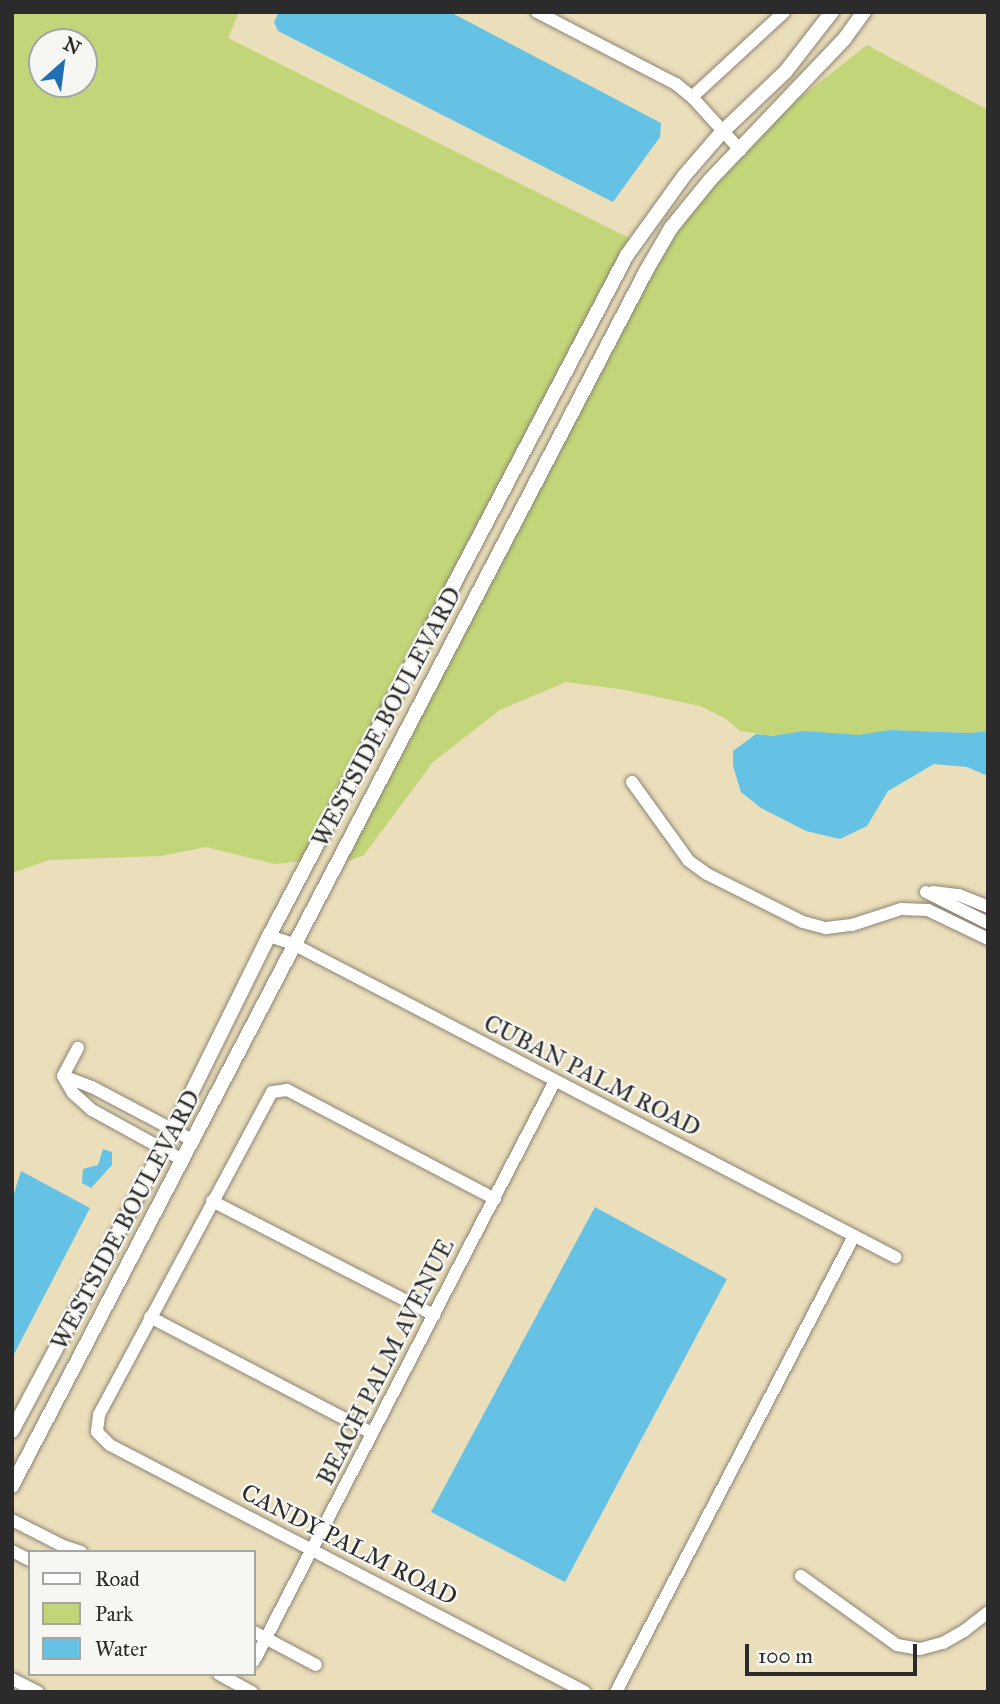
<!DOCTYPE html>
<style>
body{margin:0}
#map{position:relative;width:1000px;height:1704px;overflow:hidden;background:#ebdebb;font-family:"IM FELL Great Primer",serif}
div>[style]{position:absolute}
.green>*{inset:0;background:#c2d679}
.water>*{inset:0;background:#66c2e4}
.roads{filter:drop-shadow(0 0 2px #8b8473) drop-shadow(0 0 2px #8b8473)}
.minor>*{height:12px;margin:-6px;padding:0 6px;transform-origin:6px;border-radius:6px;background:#fff}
.tertiary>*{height:14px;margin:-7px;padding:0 7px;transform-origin:7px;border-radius:7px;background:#fff}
span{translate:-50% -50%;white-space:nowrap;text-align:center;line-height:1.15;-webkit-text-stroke:5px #f6f6f2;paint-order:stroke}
.street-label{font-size:24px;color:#2b2b2b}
.frame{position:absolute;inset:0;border:14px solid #2b2b2b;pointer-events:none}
.legend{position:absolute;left:28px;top:1550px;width:228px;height:126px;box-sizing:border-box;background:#f6f6f2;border:2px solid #a5a5a2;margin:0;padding:9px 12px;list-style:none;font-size:21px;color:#2b2b2b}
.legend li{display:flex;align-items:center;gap:14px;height:35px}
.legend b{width:35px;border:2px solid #a5a5a2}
.north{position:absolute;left:28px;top:28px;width:70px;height:70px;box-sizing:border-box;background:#f6f6f2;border:2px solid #a5a5a2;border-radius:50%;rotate:28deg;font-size:19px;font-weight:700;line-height:28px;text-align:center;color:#2b2b2b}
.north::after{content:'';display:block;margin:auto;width:24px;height:32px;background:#1f6fb2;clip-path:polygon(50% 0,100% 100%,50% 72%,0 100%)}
.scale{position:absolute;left:745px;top:1644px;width:172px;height:32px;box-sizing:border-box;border:4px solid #2b2b2b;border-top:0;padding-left:9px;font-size:21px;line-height:24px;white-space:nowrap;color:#2b2b2b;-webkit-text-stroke:5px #f6f6f2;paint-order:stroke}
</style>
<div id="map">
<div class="green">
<div style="clip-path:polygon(evenodd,12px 12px,239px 12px,228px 38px,631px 239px,302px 861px,275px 864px,206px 847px,161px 856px,49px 860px,12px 873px,12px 12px,42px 42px,84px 42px,84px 84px,42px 84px,42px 42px)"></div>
<div style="clip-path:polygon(867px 45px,988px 110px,988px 731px,970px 733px,890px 730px,859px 736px,804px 731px,771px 736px,740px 731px,726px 719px,700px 706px,625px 690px,566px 682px,500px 710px,433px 762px,364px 855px,343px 863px,651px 274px,676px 232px,715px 185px,793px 103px)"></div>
</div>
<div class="water">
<div style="clip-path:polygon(279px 12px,450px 12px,661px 123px,660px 137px,613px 202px,278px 31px,274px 22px)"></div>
<div style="clip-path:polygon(890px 730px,970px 733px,988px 731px,988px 776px,967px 767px,934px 764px,888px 791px,867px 826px,840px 839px,806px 831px,761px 808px,741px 792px,733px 766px,733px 751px,756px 734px,771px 736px,804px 731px,859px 735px)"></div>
<div style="clip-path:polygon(103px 1149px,112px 1152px,112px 1165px,91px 1188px,82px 1183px,83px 1169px,98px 1165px)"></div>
<div style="clip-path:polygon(21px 1171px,90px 1208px,12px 1358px,12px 1200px)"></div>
<div style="clip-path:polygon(595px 1207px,727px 1279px,565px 1582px,431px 1512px)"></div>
</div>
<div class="roads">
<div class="minor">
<div style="left:537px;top:12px;width:157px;rotate:27.4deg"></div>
<div style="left:676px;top:84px;width:21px;rotate:39deg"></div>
<div style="left:692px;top:97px;width:125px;rotate:-42.7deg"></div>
<div style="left:692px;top:97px;width:72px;rotate:47.8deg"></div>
<div style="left:632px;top:782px;width:97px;rotate:54.2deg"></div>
<div style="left:689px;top:861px;width:22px;rotate:36deg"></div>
<div style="left:707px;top:874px;width:107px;rotate:26.6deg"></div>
<div style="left:803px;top:922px;width:24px;rotate:15deg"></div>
<div style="left:826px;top:928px;width:26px;rotate:-7deg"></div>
<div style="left:852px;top:925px;width:52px;rotate:-18.1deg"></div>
<div style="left:901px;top:909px;width:27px;rotate:2deg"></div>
<div style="left:928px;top:910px;width:67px;rotate:25.8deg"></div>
<div style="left:926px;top:892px;width:69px;rotate:26.6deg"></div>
<div style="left:933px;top:892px;width:26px;rotate:7deg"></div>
<div style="left:959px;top:895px;width:31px;rotate:22deg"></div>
<div style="left:269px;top:936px;width:25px;rotate:18deg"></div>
<div style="left:293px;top:944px;width:679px;rotate:27.47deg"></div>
<div style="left:63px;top:1076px;width:31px;rotate:21deg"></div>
<div style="left:92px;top:1087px;width:115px;rotate:27.9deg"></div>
<div style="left:63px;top:1076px;width:20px;rotate:60deg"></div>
<div style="left:73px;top:1093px;width:25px;rotate:42deg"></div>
<div style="left:92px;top:1110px;width:102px;rotate:28.8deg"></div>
<div style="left:63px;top:1076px;width:32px;rotate:-62deg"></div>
<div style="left:495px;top:1199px;width:235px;rotate:-152.3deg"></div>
<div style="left:287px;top:1090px;width:15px;rotate:172deg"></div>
<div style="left:272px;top:1092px;width:366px;rotate:118.2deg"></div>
<div style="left:99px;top:1415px;width:17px;rotate:97deg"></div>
<div style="left:97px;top:1432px;width:18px;rotate:45deg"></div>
<div style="left:110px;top:1445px;width:535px;rotate:27.47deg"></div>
<div style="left:212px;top:1201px;width:250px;rotate:27.2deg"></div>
<div style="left:150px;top:1317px;width:250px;rotate:27.6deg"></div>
<div style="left:12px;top:1520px;width:57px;rotate:27deg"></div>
<div style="left:63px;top:1546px;width:19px;rotate:18deg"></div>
<div style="left:12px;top:1551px;width:20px;rotate:27deg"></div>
<div style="left:801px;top:1576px;width:118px;rotate:35.7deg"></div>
<div style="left:897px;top:1645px;width:23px;rotate:10deg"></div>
<div style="left:920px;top:1649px;width:24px;rotate:-15deg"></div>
<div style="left:943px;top:1643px;width:24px;rotate:-30deg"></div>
<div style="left:964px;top:1631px;width:31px;rotate:-38deg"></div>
<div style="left:254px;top:1632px;width:70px;rotate:28deg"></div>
<div style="left:254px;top:1661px;width:653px;rotate:-62.57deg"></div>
<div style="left:219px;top:1674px;width:38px;rotate:29deg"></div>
<div style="left:12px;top:1679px;width:29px;rotate:27deg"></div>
<div style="left:616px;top:1692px;width:514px;rotate:-62.44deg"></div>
</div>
<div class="tertiary">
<div style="left:12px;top:1431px;width:341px;rotate:-61.9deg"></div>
<div style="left:173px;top:1130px;width:216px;rotate:-63.7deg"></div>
<div style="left:269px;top:936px;width:769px;rotate:-62.27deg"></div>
<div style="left:627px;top:255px;width:97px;rotate:-54.2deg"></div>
<div style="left:684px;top:176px;width:58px;rotate:-49.2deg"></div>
<div style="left:722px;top:132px;width:88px;rotate:-43.6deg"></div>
<div style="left:786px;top:71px;width:75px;rotate:-52.1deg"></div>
<div style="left:12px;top:1486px;width:1370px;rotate:-62.44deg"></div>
<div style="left:646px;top:271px;width:50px;rotate:-59.8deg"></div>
<div style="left:671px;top:228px;width:62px;rotate:-50.9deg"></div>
<div style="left:710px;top:180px;width:196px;rotate:-46.4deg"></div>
<div style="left:845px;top:38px;width:32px;rotate:-54deg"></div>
</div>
</div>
<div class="street-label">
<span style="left:387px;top:717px;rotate:-62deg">WESTSIDE BOULEVARD</span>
<span style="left:592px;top:1076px;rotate:27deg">CUBAN PALM ROAD</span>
<span style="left:126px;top:1220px;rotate:-62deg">WESTSIDE BOULEVARD</span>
<span style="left:386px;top:1362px;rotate:-63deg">BEACH PALM AVENUE</span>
<span style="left:349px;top:1545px;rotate:27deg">CANDY PALM ROAD</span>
</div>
<div class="frame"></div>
<ul class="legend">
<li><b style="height:9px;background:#fff"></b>Road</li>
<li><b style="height:19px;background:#c2d679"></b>Park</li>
<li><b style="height:19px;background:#66c2e4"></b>Water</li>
</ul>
<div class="north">N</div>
<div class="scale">100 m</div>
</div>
